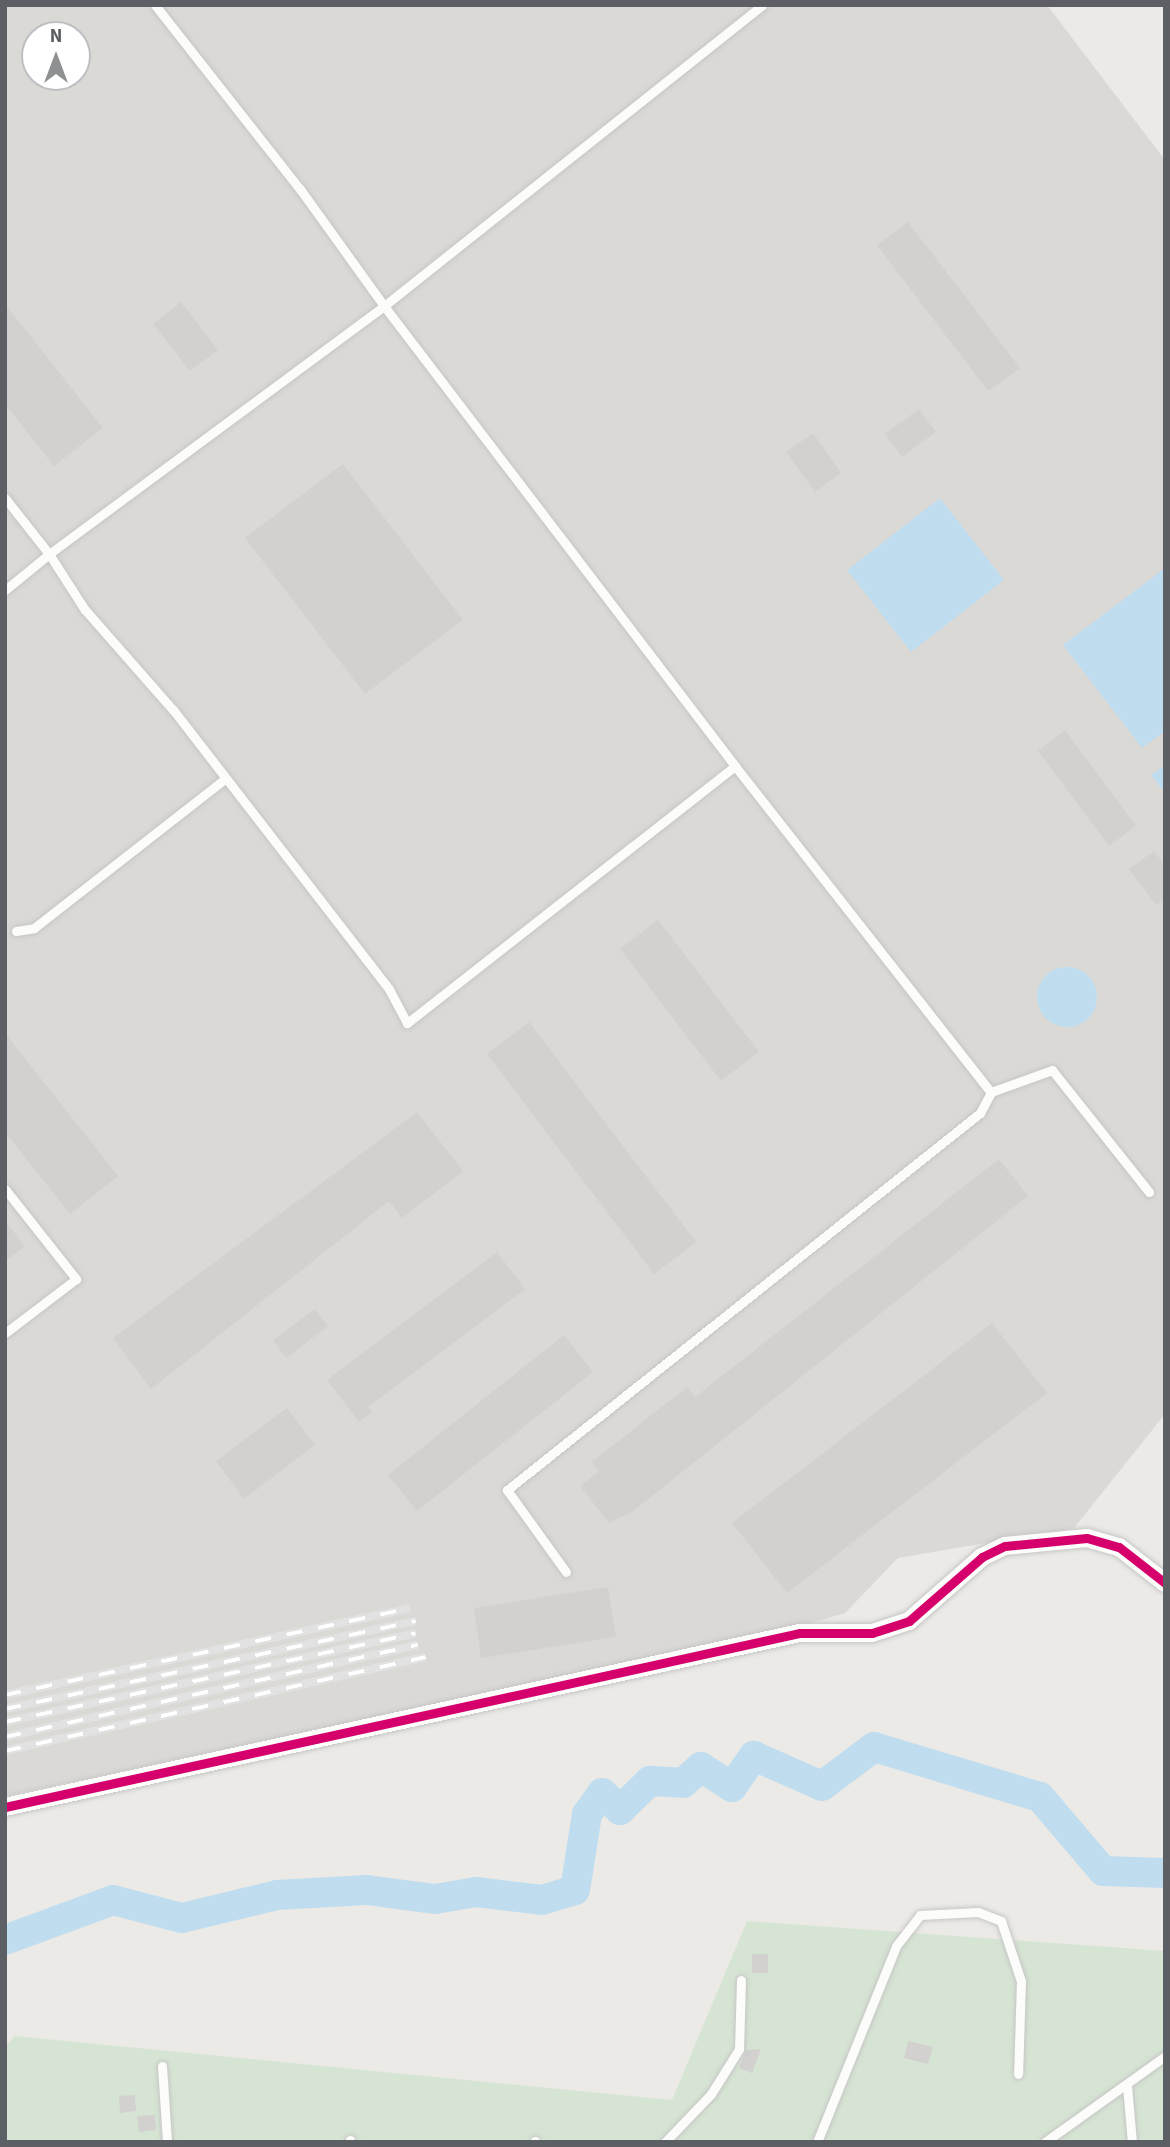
<!DOCTYPE html>
<style>
body{margin:0}
#map{position:relative;width:1170px;height:2147px;overflow:hidden;background:#ebeae6;font-family:"Source Sans 3",sans-serif}
div>[style]{position:absolute}
.industrial>*{inset:0;background:#dbd9d6}
.green>*{inset:0;background:#d6e5d3}
.water>*{inset:0;background:#c0ddf0}
.round{border-radius:50%}
.river>*{height:30px;margin:-15px;padding:0 15px;transform-origin:15px;border-radius:15px;background:#c0ddf0}
.building>*{inset:0;background:#d2d1cf}
.roads{filter:drop-shadow(0 0 2px #c6c6c6) drop-shadow(0 0 2px #c6c6c6)}
.lane>*{height:9px;margin:-4.5px;padding:0 4.5px;transform-origin:4.5px;border-radius:4.5px;background:#fcfcfb}
.street>*{height:18px;margin:-9px;padding:0 9px;transform-origin:9px;border-radius:9px;background:#fcfcfb}
.rail>*{height:8px;margin-top:-4px;transform-origin:0;background:repeating-linear-gradient(90deg,#fff 0 16px,#e2e2e2 0 32px);box-sizing:border-box;border-block:2px solid #e2e2e2}
.cycleway>*{height:9px;margin:-4.5px;padding:0 4.5px;transform-origin:4.5px;border-radius:4.5px;background:#d6006c}
span{translate:-50% -50%;white-space:nowrap;text-align:center;line-height:1.15;-webkit-text-stroke:7px #fff;paint-order:stroke}
.frame{position:absolute;inset:0;border:7px solid #5c5f63;pointer-events:none}
.north{position:absolute;left:21px;top:21px;width:70px;height:70px;box-sizing:border-box;background:#fff;border:2px solid #bebfc1;border-radius:50%;rotate:0deg;font-size:19px;font-weight:700;line-height:28px;text-align:center;color:#5c5f63}
.north::after{content:'';display:block;margin:auto;width:24px;height:32px;background:#8e9091;clip-path:polygon(50% 0,100% 100%,50% 72%,0 100%)}
</style>
<div id="map">
<div class="industrial">
<div style="clip-path:polygon(evenodd,5px 5px,1047px 5px,1165px 160px,1165px 1414px,1074px 1528px,898px 1558px,845px 1613px,798px 1627px,5px 1796px,5px 5px,35px 35px,77px 35px,77px 77px,35px 77px,35px 35px)"></div>
</div>
<div class="green">
<div style="clip-path:polygon(747px 1921px,1165px 1951px,1165px 2142px,5px 2142px,5px 2047px,15px 2036px,672px 2100px)"></div>
</div>
<div class="water">
<div style="clip-path:polygon(940px 498px,1004px 580px,911px 652px,847px 570px)"></div>
<div style="clip-path:polygon(1165px 568px,1165px 731px,1142px 748px,1063px 645px)"></div>
<div style="clip-path:polygon(1165px 765px,1165px 793px,1151px 775px)"></div>
<div class="round" style="left:1037px;top:967px;width:60px;height:60px"></div>
</div>
<div class="river">
<div style="left:5px;top:1940px;width:115px;rotate:-20.3deg"></div>
<div style="left:113px;top:1900px;width:71px;rotate:14.6deg"></div>
<div style="left:182px;top:1918px;width:98px;rotate:-13.6deg"></div>
<div style="left:277px;top:1895px;width:90px;rotate:-3.2deg"></div>
<div style="left:367px;top:1890px;width:69px;rotate:7.5deg"></div>
<div style="left:435px;top:1899px;width:42px;rotate:-9.7deg"></div>
<div style="left:476px;top:1892px;width:66px;rotate:6.9deg"></div>
<div style="left:542px;top:1900px;width:34px;rotate:-17deg"></div>
<div style="left:575px;top:1890px;width:77px;rotate:-81deg"></div>
<div style="left:587px;top:1814px;width:26px;rotate:-54deg"></div>
<div style="left:602px;top:1793px;width:25px;rotate:43deg"></div>
<div style="left:620px;top:1810px;width:42px;rotate:-44deg"></div>
<div style="left:650px;top:1781px;width:33px;rotate:3deg"></div>
<div style="left:683px;top:1783px;width:24px;rotate:-42deg"></div>
<div style="left:701px;top:1767px;width:37px;rotate:33deg"></div>
<div style="left:732px;top:1787px;width:38px;rotate:-55deg"></div>
<div style="left:754px;top:1756px;width:74px;rotate:23.8deg"></div>
<div style="left:822px;top:1786px;width:65px;rotate:-36.9deg"></div>
<div style="left:874px;top:1747px;width:173px;rotate:16.8deg"></div>
<div style="left:1040px;top:1797px;width:97px;rotate:49.6deg"></div>
<div style="left:1103px;top:1871px;width:62px;rotate:1.8deg"></div>
</div>
<div class="building">
<div style="clip-path:polygon(908px 222px,1020px 368px,988px 391px,877px 245px)"></div>
<div style="clip-path:polygon(181px 302px,218px 350px,190px 371px,153px 324px)"></div>
<div style="clip-path:polygon(5px 304px,103px 428px,54px 466px,5px 404px)"></div>
<div style="clip-path:polygon(919px 409px,936px 432px,902px 457px,885px 434px)"></div>
<div style="clip-path:polygon(813px 433px,841px 473px,815px 492px,786px 452px)"></div>
<div style="clip-path:polygon(343px 464px,463px 620px,365px 694px,245px 538px)"></div>
<div style="clip-path:polygon(1065px 730px,1136px 826px,1109px 846px,1038px 751px)"></div>
<div style="clip-path:polygon(1154px 851px,1165px 865px,1165px 898px,1156px 905px,1129px 869px)"></div>
<div style="clip-path:polygon(658px 920px,759px 1052px,721px 1081px,620px 949px)"></div>
<div style="clip-path:polygon(529px 1022px,696px 1242px,654px 1274px,487px 1054px)"></div>
<div style="clip-path:polygon(5px 1033px,118px 1176px,70px 1214px,5px 1132px)"></div>
<div style="clip-path:polygon(417px 1112px,463px 1171px,402px 1218px,389px 1201px,151px 1389px,113px 1338px)"></div>
<div style="clip-path:polygon(999px 1159px,1028px 1196px,632px 1512px,609px 1523px,580px 1486px,599px 1471px,592px 1462px,687px 1387px,695px 1397px)"></div>
<div style="clip-path:polygon(5px 1221px,25px 1246px,5px 1261px)"></div>
<div style="clip-path:polygon(497px 1252px,525px 1289px,368px 1407px,372px 1412px,359px 1422px,327px 1380px)"></div>
<div style="clip-path:polygon(315px 1309px,328px 1326px,286px 1358px,273px 1340px)"></div>
<div style="clip-path:polygon(992px 1323px,1047px 1393px,787px 1593px,732px 1523px)"></div>
<div style="clip-path:polygon(564px 1335px,593px 1372px,417px 1511px,388px 1475px)"></div>
<div style="clip-path:polygon(287px 1408px,315px 1445px,244px 1499px,216px 1461px)"></div>
<div style="clip-path:polygon(608px 1587px,616px 1637px,481px 1658px,474px 1608px)"></div>
<div style="clip-path:polygon(752px 1954px,768px 1954px,768px 1973px,752px 1973px)"></div>
<div style="clip-path:polygon(908px 2041px,933px 2047px,928px 2064px,904px 2058px)"></div>
<div style="clip-path:polygon(761px 2049px,752px 2073px,739px 2068px,746px 2050px)"></div>
<div style="clip-path:polygon(135px 2095px,136px 2111px,120px 2113px,119px 2096px)"></div>
<div style="clip-path:polygon(155px 2115px,156px 2130px,139px 2132px,137px 2116px)"></div>
</div>
<div class="roads">
<div class="lane">
<div style="left:155px;top:5px;width:234px;rotate:51.8deg"></div>
<div style="left:300px;top:189px;width:144px;rotate:54.3deg"></div>
<div style="left:384px;top:306px;width:579px;rotate:52.65deg"></div>
<div style="left:735px;top:766px;width:417px;rotate:141.9deg"></div>
<div style="left:407px;top:1023px;width:38px;rotate:-118deg"></div>
<div style="left:389px;top:989px;width:353px;rotate:-127.7deg"></div>
<div style="left:173px;top:710px;width:133px;rotate:-131.3deg"></div>
<div style="left:85px;top:610px;width:67px;rotate:-122.7deg"></div>
<div style="left:49px;top:554px;width:417px;rotate:-36.5deg"></div>
<div style="left:384px;top:306px;width:483px;rotate:-38.5deg"></div>
<div style="left:5px;top:498px;width:71px;rotate:51.8deg"></div>
<div style="left:49px;top:554px;width:57px;rotate:140.7deg"></div>
<div style="left:735px;top:766px;width:415px;rotate:51.9deg"></div>
<div style="left:991px;top:1092px;width:65px;rotate:-19.8deg"></div>
<div style="left:1052px;top:1070px;width:156px;rotate:51.5deg"></div>
<div style="left:16px;top:931px;width:18px;rotate:-9deg"></div>
<div style="left:34px;top:928px;width:242px;rotate:-38deg"></div>
<div style="left:5px;top:1189px;width:115px;rotate:51.7deg"></div>
<div style="left:76px;top:1279px;width:89px;rotate:142.7deg"></div>
<div style="left:566px;top:1572px;width:101px;rotate:-125.7deg"></div>
<div style="left:507px;top:1490px;width:605px;rotate:-38.56deg"></div>
<div style="left:980px;top:1113px;width:24px;rotate:-62deg"></div>
<div style="left:162px;top:2066px;width:76px;rotate:86.2deg"></div>
<div style="left:1127px;top:2086px;width:56px;rotate:84.9deg"></div>
<div style="left:350px;top:2140px;width:2px;rotate:90deg"></div>
<div style="left:535px;top:2141px;width:1px;rotate:90deg"></div>
<div style="left:665px;top:2142px;width:66px;rotate:-46.2deg"></div>
<div style="left:711px;top:2094px;width:53px;rotate:-58.1deg"></div>
<div style="left:739px;top:2049px;width:69px;rotate:-88.3deg"></div>
<div style="left:817px;top:2142px;width:211px;rotate:-68deg"></div>
<div style="left:896px;top:1946px;width:39px;rotate:-52deg"></div>
<div style="left:920px;top:1915px;width:58px;rotate:-3deg"></div>
<div style="left:978px;top:1912px;width:25px;rotate:21deg"></div>
<div style="left:1001px;top:1921px;width:63px;rotate:71.6deg"></div>
<div style="left:1021px;top:1981px;width:93px;rotate:91.8deg"></div>
<div style="left:1045px;top:2142px;width:148px;rotate:-35.6deg"></div>
</div>
<div class="street">
<div style="left:5px;top:1807px;width:814px;rotate:-12.35deg"></div>
<div style="left:800px;top:1633px;width:72px"></div>
<div style="left:872px;top:1633px;width:39px;rotate:-18deg"></div>
<div style="left:909px;top:1621px;width:97px;rotate:-41.2deg"></div>
<div style="left:982px;top:1557px;width:25px;rotate:-26deg"></div>
<div style="left:1005px;top:1546px;width:82px;rotate:-5.6deg"></div>
<div style="left:1087px;top:1538px;width:33px;rotate:16deg"></div>
<div style="left:1119px;top:1547px;width:58px;rotate:38deg"></div>
</div>
</div>
<div class="rail">
<div style="left:5px;top:1695px;width:414px;rotate:-12.1deg"></div>
<div style="left:5px;top:1709px;width:420px;rotate:-12.1deg"></div>
<div style="left:5px;top:1722px;width:420px;rotate:-12.2deg"></div>
<div style="left:5px;top:1737px;width:423px;rotate:-12.6deg"></div>
<div style="left:5px;top:1751px;width:431px;rotate:-12.6deg"></div>
</div>
<div class="cycleway">
<div style="left:5px;top:1807px;width:814px;rotate:-12.35deg"></div>
<div style="left:800px;top:1633px;width:72px"></div>
<div style="left:872px;top:1633px;width:39px;rotate:-18deg"></div>
<div style="left:909px;top:1621px;width:97px;rotate:-41.2deg"></div>
<div style="left:982px;top:1557px;width:25px;rotate:-26deg"></div>
<div style="left:1005px;top:1546px;width:82px;rotate:-5.6deg"></div>
<div style="left:1087px;top:1538px;width:33px;rotate:16deg"></div>
<div style="left:1119px;top:1547px;width:58px;rotate:38deg"></div>
</div>
<div class="frame"></div>
<div class="north">N</div>
</div>
